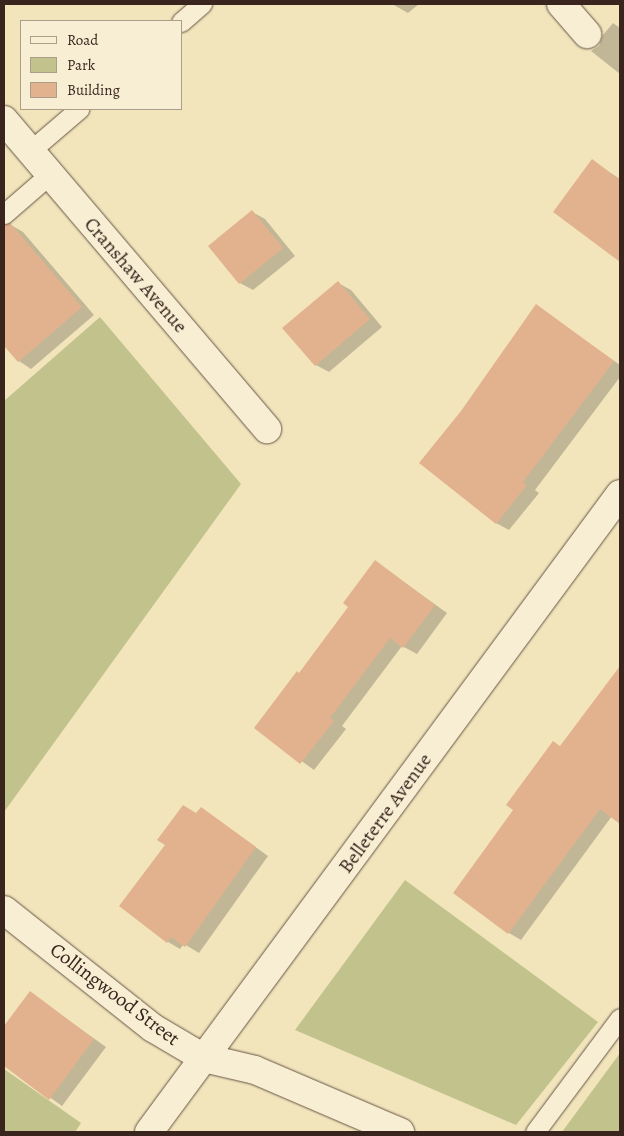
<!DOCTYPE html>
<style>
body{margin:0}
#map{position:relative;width:624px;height:1136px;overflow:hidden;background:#f2e5bc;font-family:Alegreya,serif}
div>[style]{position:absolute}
.green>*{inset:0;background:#c2c28c}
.shadow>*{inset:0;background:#0003}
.building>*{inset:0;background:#e2b28e}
.roads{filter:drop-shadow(0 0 1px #675545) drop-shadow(0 0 1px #675545)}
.service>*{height:19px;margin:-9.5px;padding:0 9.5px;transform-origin:9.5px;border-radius:9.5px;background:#f7eed3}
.minor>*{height:28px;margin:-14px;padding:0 14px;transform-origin:14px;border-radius:14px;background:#f7eed3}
span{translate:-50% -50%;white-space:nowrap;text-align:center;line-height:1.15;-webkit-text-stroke:4px #f7eed3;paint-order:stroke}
.street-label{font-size:20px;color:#39251d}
.frame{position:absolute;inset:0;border:5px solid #39251d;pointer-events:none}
.legend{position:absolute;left:20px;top:20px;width:162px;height:90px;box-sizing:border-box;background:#f7eed3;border:1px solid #ab9e8a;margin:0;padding:6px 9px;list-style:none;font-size:15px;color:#39251d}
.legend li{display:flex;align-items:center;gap:10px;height:25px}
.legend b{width:25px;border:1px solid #ab9e8a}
</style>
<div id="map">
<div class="green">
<div style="clip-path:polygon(100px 317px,241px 484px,4px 812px,4px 401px)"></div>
<div style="clip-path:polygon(405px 880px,598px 1022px,516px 1125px,295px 1030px)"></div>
<div style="clip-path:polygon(620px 1053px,620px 1132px,562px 1132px)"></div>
<div style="clip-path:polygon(4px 1069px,81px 1123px,75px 1132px,4px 1132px)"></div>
</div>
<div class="shadow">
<div style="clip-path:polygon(392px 4px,419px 4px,408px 13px)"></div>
<div style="clip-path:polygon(613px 23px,620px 28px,620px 74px,591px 51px,599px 46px,603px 35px)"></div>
<div style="clip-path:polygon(592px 161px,620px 179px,620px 260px,555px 211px)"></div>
<div style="clip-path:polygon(252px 212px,265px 219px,295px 256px,253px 290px,240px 283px)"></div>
<div style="clip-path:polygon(11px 225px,23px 232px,94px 315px,31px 369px,19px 361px,4px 343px,4px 231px)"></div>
<div style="clip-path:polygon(338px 283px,351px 290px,382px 327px,329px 372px,316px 365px,284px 329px)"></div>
<div style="clip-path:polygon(536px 306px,620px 365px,620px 377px,535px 490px,539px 493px,509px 530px,496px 523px,462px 411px)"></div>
<div style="clip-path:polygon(376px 562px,447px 613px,417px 654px,402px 646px,342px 726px,346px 729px,314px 770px,256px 728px,300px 674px,350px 607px)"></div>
<div style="clip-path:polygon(620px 669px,620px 822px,612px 816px,521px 940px,509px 933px,561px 747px)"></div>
<div style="clip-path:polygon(201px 808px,268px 856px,199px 953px,184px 944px,180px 949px,168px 942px,167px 845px)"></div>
<div style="clip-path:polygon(30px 993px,106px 1047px,62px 1106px,4px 1065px,4px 1028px)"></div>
</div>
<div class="building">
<div style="clip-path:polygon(592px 159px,620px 180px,620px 262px,553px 212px)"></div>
<div style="clip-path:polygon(252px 210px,283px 248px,239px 284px,208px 246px)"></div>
<div style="clip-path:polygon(10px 223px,82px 307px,18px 362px,4px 346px,4px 225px)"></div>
<div style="clip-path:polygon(338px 281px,370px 319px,315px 366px,282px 328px)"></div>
<div style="clip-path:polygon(536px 304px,614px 361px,523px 482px,527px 485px,496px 524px,419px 463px,461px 411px)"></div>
<div style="clip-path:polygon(375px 560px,435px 605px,403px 648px,390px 638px,330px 718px,334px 721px,300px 764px,254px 728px,297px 671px,299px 673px,348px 607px,343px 603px)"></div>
<div style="clip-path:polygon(620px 666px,620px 824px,600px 809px,508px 934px,453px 893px,513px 810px,506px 805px,553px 741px,560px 746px)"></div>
<div style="clip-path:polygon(183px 805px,196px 813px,201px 807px,256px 847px,185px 947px,171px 937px,167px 943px,119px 906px,165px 845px,157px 840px)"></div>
<div style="clip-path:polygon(30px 991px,94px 1039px,49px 1100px,4px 1066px,4px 1026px)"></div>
</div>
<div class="roads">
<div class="service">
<div style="left:181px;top:22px;width:28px;rotate:-41deg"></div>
<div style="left:30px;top:151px;width:65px;rotate:-40.6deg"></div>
<div style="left:4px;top:214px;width:61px;rotate:-41deg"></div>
<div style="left:535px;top:1132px;width:142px;rotate:-53.3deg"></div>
</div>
<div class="minor">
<div style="left:561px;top:4px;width:40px;rotate:49deg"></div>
<div style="left:4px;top:120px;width:406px;rotate:49.6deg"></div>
<div style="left:4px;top:910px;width:190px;rotate:38.4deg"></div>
<div style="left:153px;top:1028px;width:59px;rotate:30.5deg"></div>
<div style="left:204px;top:1058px;width:52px;rotate:13.2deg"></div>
<div style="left:255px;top:1070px;width:158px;rotate:23.2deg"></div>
<div style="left:149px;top:1132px;width:793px;rotate:-53.56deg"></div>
</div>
</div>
<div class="street-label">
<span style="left:136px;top:275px;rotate:49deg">Cranshaw Avenue</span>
<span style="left:385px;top:813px;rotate:-54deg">Belleterre Avenue</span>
<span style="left:115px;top:994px;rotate:37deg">Collingwood Street</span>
</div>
<div class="frame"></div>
<ul class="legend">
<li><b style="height:6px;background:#f7eed3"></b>Road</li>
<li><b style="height:14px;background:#c2c28c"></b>Park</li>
<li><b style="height:14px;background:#e2b28e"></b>Building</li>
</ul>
</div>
